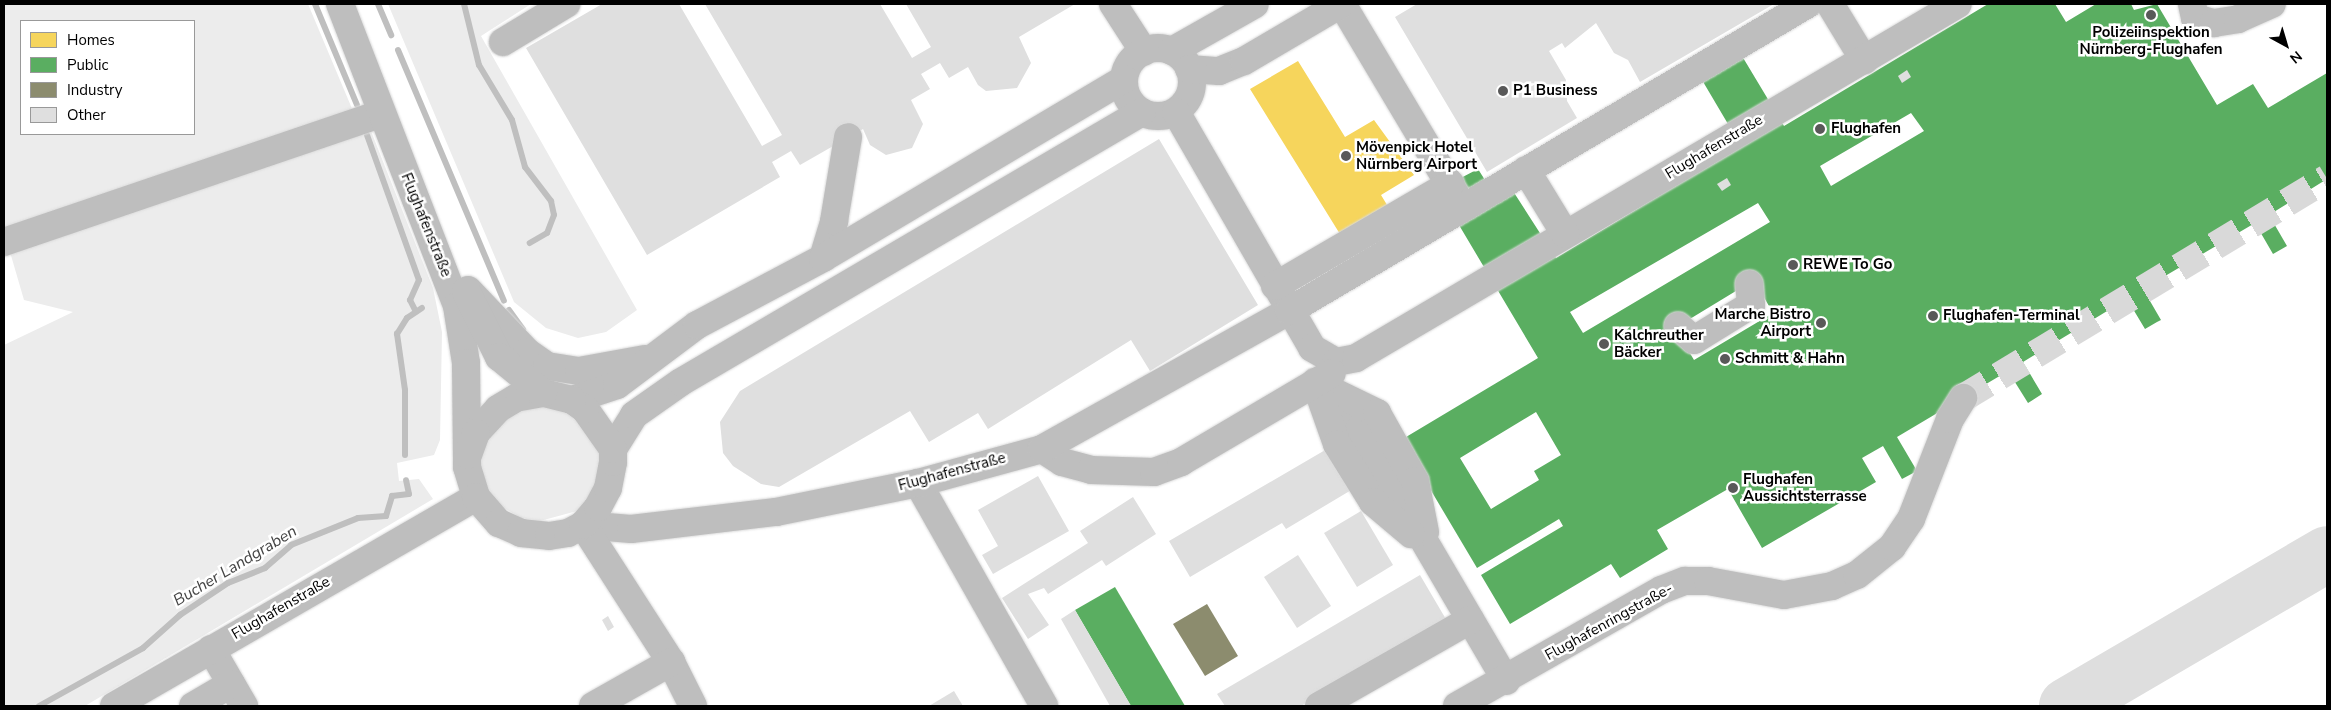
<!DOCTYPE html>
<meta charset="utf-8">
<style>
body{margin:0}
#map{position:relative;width:2331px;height:710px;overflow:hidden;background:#fff;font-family:"Nunito Sans",sans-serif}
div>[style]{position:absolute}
.green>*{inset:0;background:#ececec}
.homes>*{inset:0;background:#f6d55c}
.public>*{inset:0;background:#5aae61}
.industry>*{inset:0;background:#8c8c6e}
.stream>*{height:6px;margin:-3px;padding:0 3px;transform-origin:3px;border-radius:3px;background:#bfbfbf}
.taxiway>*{height:56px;margin:-28px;padding:0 28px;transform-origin:28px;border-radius:28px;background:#dedede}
.building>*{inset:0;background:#dfdfdf}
.minor-tunnel>*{height:28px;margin-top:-14px;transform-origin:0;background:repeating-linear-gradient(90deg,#d9d9d9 0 28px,transparent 0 42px)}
.roads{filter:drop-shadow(0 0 1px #dbdbdb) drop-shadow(0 0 1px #dbdbdb)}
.minor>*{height:28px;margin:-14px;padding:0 14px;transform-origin:14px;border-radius:14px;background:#bebebe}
.minor>.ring{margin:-14px;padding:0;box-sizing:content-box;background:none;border:28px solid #bebebe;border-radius:50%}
.major>*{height:28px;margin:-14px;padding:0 14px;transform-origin:14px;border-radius:14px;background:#bebebe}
.dots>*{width:14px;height:14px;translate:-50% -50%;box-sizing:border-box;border:2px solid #fff;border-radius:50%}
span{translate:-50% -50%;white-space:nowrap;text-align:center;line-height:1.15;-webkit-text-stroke:5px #fff;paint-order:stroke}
.poi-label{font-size:15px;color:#000;font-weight:700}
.left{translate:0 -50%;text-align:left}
.right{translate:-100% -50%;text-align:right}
.street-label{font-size:15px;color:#000}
.water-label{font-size:16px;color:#444;font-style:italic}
.frame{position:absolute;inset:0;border:5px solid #000;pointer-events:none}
.legend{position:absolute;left:20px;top:20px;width:175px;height:115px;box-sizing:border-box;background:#fff;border:1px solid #999;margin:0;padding:6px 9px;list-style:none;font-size:15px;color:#000}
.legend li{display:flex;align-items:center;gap:10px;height:25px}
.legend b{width:25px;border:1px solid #999}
.north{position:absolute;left:2261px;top:20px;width:50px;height:50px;-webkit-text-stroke:4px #fff;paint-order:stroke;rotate:141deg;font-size:14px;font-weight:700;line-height:20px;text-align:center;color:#000}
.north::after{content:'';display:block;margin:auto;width:18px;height:22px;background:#000;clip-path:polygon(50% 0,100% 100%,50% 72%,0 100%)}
</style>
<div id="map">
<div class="green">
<div style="clip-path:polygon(evenodd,4px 4px,308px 4px,353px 111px,4px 234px,4px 4px,21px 21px,194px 21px,194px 134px,21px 134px,21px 21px)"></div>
<div style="clip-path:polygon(388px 4px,531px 4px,481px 36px,637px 310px,606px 332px,578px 338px,546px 328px,514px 302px)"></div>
<div style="clip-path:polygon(369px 126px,433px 288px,442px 332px,440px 440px,434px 455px,397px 463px,399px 481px,419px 479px,433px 499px,85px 706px,4px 706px,4px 345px,73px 312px,24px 300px,10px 252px)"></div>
<div style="clip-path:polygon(507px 406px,578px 407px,604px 460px,592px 496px,577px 511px,540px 521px,521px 518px,501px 506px,486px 487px,479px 465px,481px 443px)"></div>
</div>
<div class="homes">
<div style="clip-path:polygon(1298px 61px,1345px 137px,1374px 120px,1414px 175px,1381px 195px,1395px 218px,1348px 247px,1250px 89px)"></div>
</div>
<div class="public">
<div style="clip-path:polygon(evenodd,1988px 4px,2055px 4px,2066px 22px,2096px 4px,2131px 4px,2134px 10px,2157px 4px,2217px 105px,2253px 84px,2268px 108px,2327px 73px,2327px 179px,2269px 215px,2287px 246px,2273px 254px,2255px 223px,2143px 289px,2161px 320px,2157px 322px,2145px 329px,2127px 299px,2023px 362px,2042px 394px,2028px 403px,2008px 371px,1897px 437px,1917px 471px,1902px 479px,1883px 446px,1862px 458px,1876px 482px,1762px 548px,1728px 489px,1657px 530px,1668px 549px,1620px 578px,1611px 564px,1510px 624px,1481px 575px,1563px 526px,1559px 519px,1477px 568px,1401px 440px,1538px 358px,1456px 220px,1455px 181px,1478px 169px,1495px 196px,1511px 188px,1556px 258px,1741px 146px,1702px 80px,1742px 56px,1784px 126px,1988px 4px,1911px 113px,1924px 131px,1831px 186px,1820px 166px,1911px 113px,1988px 4px,1758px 203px,1770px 222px,1583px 333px,1570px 312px,1758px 203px,1988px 4px,1754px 280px,1773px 313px,1694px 360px,1675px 328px,1754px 280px,1988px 4px,1536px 412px,1561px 455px,1534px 471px,1539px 480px,1491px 509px,1460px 458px,1536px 412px)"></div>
<div style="clip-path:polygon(1115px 587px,1185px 706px,1131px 706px,1075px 610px)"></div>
</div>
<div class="industry">
<div style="clip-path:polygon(1207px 604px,1238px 656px,1205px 676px,1173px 624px)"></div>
</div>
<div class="stream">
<div style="left:315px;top:4px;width:109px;rotate:67.4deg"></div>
<div style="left:378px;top:4px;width:34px;rotate:67deg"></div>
<div style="left:464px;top:4px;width:63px;rotate:76.2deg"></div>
<div style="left:479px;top:65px;width:64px;rotate:59deg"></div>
<div style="left:512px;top:120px;width:49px;rotate:74.5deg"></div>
<div style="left:525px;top:167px;width:43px;rotate:52.6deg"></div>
<div style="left:551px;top:201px;width:14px;rotate:78deg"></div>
<div style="left:554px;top:215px;width:19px;rotate:111deg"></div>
<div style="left:547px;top:233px;width:20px;rotate:150deg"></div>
<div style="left:398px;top:50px;width:272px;rotate:67.1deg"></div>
<div style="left:367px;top:135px;width:154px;rotate:70.3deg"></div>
<div style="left:419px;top:280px;width:22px;rotate:114deg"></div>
<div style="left:410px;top:300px;width:13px;rotate:63deg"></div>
<div style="left:509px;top:310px;width:24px;rotate:54deg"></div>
<div style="left:405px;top:455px;width:65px;rotate:-90deg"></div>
<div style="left:405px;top:390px;width:57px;rotate:-98.1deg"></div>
<div style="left:397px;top:334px;width:19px;rotate:-58deg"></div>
<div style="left:407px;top:318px;width:18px;rotate:-34deg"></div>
<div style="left:39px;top:706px;width:119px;rotate:-29.1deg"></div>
<div style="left:143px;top:648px;width:50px;rotate:-41.7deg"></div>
<div style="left:180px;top:615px;width:58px;rotate:-33.7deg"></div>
<div style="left:228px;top:583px;width:40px;rotate:-22deg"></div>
<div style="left:265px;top:568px;width:35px;rotate:-41deg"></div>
<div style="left:291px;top:545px;width:72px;rotate:-21.9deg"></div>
<div style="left:358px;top:518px;width:28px;rotate:-4deg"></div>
<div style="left:386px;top:516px;width:21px;rotate:-73deg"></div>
<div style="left:392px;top:496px;width:17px;rotate:-7deg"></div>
<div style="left:409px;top:494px;width:14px;rotate:-102deg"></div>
</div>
<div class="taxiway">
<div style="left:2067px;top:706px;width:301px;rotate:-30.3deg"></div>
</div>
<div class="building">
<div style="clip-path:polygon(602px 4px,679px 4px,762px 146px,782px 135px,705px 4px,880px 4px,912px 58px,931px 47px,906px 4px,1075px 4px,1019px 37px,1031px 63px,1017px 88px,986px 91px,978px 85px,968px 67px,949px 78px,940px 63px,921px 74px,930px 89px,911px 100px,923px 124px,912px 148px,886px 155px,870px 145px,863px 129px,800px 165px,791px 151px,772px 162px,780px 177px,647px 255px,526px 48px)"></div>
<div style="clip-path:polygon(1417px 4px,1774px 4px,1640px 82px,1628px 60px,1614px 53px,1596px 23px,1565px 48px,1562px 43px,1549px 51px,1566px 80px,1567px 101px,1577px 118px,1487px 172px,1395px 17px)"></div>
<div style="clip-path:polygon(1907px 70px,1911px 77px,1902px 83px,1898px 76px)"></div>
<div style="clip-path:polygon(1159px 139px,1258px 305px,1150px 371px,1131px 340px,988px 429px,978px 413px,929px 442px,910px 411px,779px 487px,761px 484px,733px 466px,723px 453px,720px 422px,740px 391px)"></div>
<div style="clip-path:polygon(1727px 178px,1731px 185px,1722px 191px,1717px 184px)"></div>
<div style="clip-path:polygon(1368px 425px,1353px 489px,1286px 529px,1282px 523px,1190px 577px,1169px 541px)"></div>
<div style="clip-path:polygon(1038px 476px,1069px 531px,993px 574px,982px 555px,998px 546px,978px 510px)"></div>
<div style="clip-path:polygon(1133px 497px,1156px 534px,1106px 566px,1102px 560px,1048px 594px,1044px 588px,1028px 594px,1049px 625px,1028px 639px,1002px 598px,1088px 543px,1080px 531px)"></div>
<div style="clip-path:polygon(1361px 511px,1393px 565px,1357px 587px,1324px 533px)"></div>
<div style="clip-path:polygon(1298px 555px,1331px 606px,1297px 628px,1264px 577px)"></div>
<div style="clip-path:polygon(1420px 575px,1447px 621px,1301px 706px,1225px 706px,1217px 694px)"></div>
<div style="clip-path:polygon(1075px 610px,1131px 706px,1110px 706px,1061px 619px)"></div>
<div style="clip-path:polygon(608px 616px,614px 627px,608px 631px,602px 620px)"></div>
<div style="clip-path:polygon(954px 691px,963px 706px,929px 706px)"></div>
</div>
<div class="minor-tunnel">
<div style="left:1963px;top:398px;width:425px;rotate:-31.1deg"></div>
</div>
<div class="roads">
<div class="minor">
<div style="left:1113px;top:4px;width:57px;rotate:57.1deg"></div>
<div style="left:1342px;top:4px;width:236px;rotate:59.2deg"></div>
<div style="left:1830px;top:4px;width:66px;rotate:58.7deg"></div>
<div style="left:2192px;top:4px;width:14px;rotate:78deg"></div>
<div style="left:2195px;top:18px;width:20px;rotate:15deg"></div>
<div style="left:2214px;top:23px;width:24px;rotate:-9deg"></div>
<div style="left:2238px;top:19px;width:37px;rotate:-24deg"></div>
<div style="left:503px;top:42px;width:74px;rotate:-31.1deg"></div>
<div class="ring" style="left:1124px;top:48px;width:40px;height:40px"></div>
<div style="left:1172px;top:51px;width:95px;rotate:-29.5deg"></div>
<div style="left:1189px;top:69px;width:30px;rotate:4deg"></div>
<div style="left:1219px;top:71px;width:27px;rotate:-22deg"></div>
<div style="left:1244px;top:61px;width:113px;rotate:-30.4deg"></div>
<div style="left:1176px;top:112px;width:272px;rotate:60deg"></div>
<div style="left:1312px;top:348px;width:28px;rotate:30deg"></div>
<div style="left:1336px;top:362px;width:20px;rotate:-11deg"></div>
<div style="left:1356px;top:358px;width:698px;rotate:-30.46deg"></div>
<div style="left:1526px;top:170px;width:75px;rotate:58.6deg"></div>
<div style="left:4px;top:242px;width:398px;rotate:-18.8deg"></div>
<div style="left:823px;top:258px;width:39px;rotate:-73deg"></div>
<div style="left:834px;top:221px;width:85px;rotate:-80.5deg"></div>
<div style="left:1275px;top:286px;width:203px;rotate:-30.2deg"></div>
<div style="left:468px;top:290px;width:86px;rotate:46.4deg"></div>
<div style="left:527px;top:352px;width:24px;rotate:35deg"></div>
<div style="left:547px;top:366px;width:32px;rotate:9deg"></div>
<div style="left:579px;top:371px;width:67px;rotate:-10.3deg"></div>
<div style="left:1678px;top:326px;width:21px;rotate:41deg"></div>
<div style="left:1694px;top:340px;width:67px;rotate:-31.6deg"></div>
<div style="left:1751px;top:305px;width:21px;rotate:-95deg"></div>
<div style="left:1315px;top:382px;width:65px;rotate:47.5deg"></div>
<div style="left:1359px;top:430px;width:291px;rotate:59.6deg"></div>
<div style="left:1328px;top:389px;width:55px;rotate:26.1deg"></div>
<div style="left:1377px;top:413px;width:78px;rotate:60.8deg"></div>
<div style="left:1415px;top:481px;width:52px;rotate:78.9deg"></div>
<div style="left:1319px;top:393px;width:54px;rotate:70.6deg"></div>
<div style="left:1337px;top:444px;width:68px;rotate:58.2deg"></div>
<div style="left:1373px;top:502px;width:50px;rotate:40.1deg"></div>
<div style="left:572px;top:400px;width:47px;rotate:-18.4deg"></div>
<div style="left:617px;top:385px;width:100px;rotate:-36.9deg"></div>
<div style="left:697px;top:325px;width:143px;rotate:-28deg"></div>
<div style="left:823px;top:258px;width:350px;rotate:-30.7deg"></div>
<div style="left:613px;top:449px;width:40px;rotate:-58deg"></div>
<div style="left:634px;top:415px;width:57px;rotate:-35.1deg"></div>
<div style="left:681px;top:382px;width:534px;rotate:-30.36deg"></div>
<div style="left:1042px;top:449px;width:24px;rotate:33deg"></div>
<div style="left:1062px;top:462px;width:30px;rotate:15deg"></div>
<div style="left:1091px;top:470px;width:63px;rotate:1.8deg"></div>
<div style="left:1154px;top:472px;width:29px;rotate:-20deg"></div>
<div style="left:1181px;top:462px;width:175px;rotate:-30.5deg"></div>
<div style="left:918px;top:483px;width:256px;rotate:60.5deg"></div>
<div style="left:583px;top:525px;width:48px;rotate:4.8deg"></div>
<div style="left:631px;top:529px;width:146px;rotate:-6.7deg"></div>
<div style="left:776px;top:512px;width:145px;rotate:-11.5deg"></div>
<div style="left:918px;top:483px;width:129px;rotate:-15.3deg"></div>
<div style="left:1042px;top:449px;width:283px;rotate:-29.2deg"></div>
<div style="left:1289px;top:311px;width:603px;rotate:-30.61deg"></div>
<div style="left:583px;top:525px;width:163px;rotate:57.3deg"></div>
<div style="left:671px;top:662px;width:49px;rotate:63.4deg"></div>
<div style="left:211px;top:649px;width:66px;rotate:59.9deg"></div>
<div style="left:114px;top:706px;width:418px;rotate:-30deg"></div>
<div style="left:193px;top:706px;width:44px;rotate:-30.1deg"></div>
<div style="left:593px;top:706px;width:90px;rotate:-29.4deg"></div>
<div style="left:1319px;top:706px;width:174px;rotate:-29.7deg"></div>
<div style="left:1457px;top:706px;width:235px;rotate:-29.6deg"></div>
<div style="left:1661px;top:590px;width:26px;rotate:-21deg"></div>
<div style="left:1685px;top:581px;width:23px"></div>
<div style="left:1708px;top:581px;width:77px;rotate:10.4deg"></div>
<div style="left:1784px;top:595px;width:49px;rotate:-10.6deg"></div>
<div style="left:1832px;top:586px;width:27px;rotate:-24deg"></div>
<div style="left:1857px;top:575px;width:45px;rotate:-38.7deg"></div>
<div style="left:1892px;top:547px;width:34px;rotate:-56deg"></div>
<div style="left:1911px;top:519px;width:107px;rotate:-68.7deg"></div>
<div style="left:1950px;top:419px;width:25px;rotate:-58deg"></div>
</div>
<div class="major">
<div style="left:340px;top:4px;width:324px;rotate:68.8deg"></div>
<div style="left:457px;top:306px;width:58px;rotate:81deg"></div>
<div style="left:466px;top:363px;width:104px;rotate:89.4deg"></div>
<div style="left:467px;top:467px;width:31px;rotate:73deg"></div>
<div style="left:476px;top:497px;width:35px;rotate:49deg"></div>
<div style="left:499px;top:523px;width:24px;rotate:24deg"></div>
<div style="left:521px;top:533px;width:28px;rotate:6deg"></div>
<div style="left:549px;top:536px;width:19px;rotate:-9deg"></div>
<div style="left:568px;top:533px;width:17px;rotate:-28deg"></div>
<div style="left:583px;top:525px;width:23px;rotate:-50deg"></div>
<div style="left:598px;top:507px;width:21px;rotate:-62deg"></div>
<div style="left:608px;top:488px;width:26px;rotate:-79deg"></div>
<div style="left:613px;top:462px;width:13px;rotate:-90deg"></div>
<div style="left:613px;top:449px;width:49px;rotate:-125deg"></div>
<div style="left:585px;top:409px;width:16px;rotate:-145deg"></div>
<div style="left:572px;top:400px;width:30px;rotate:-166deg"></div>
<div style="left:543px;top:393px;width:27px;rotate:170deg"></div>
<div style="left:516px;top:398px;width:21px;rotate:149deg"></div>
<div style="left:498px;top:409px;width:33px;rotate:133deg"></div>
<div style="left:476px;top:433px;width:23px;rotate:110deg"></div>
<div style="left:466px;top:291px;width:74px;rotate:63.4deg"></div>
<div style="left:499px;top:357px;width:57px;rotate:39.3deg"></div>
</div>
</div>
<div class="dots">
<div style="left:2151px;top:15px;background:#595959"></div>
<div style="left:1503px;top:91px;background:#595959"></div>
<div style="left:1820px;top:129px;background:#595959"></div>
<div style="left:1346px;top:156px;background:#595959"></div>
<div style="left:1793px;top:265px;background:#595959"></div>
<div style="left:1933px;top:316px;background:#595959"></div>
<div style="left:1821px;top:323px;background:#595959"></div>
<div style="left:1604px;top:344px;background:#595959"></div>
<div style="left:1725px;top:359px;background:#595959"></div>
<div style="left:1733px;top:488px;background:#595959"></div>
</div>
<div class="poi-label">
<span style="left:2151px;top:41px">Polizeiinspektion<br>Nürnberg-Flughafen</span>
<span class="left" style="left:1513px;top:91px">P1 Business</span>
<span class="left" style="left:1831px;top:129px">Flughafen</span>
<span class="left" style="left:1356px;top:156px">Mövenpick Hotel<br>Nürnberg Airport</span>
<span class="left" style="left:1803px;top:265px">REWE To Go</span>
<span class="right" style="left:1811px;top:323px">Marche Bistro<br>Airport</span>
<span class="left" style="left:1943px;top:316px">Flughafen-Terminal</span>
<span class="left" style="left:1614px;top:344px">Kalchreuther<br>Bäcker</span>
<span class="left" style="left:1735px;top:359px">Schmitt &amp; Hahn</span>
<span class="left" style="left:1743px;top:488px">Flughafen<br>Aussichtsterrasse</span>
</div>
<div class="street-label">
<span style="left:1714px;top:147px;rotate:-31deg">Flughafenstraße</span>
<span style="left:426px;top:225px;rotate:68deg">Flughafenstraße</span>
<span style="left:952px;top:472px;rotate:-15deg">Flughafenstraße</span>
<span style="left:281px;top:608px;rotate:-30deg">Flughafenstraße</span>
<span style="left:1609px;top:622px;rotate:-29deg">Flughafenringstraße-</span>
</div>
<div class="water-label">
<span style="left:235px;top:566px;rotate:-31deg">Bucher Landgraben</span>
</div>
<div class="frame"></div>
<ul class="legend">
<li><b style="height:14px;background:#f6d55c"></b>Homes</li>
<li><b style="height:14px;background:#5aae61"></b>Public</li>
<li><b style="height:14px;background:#8c8c6e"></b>Industry</li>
<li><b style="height:14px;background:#dfdfdf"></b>Other</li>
</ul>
<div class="north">N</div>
</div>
